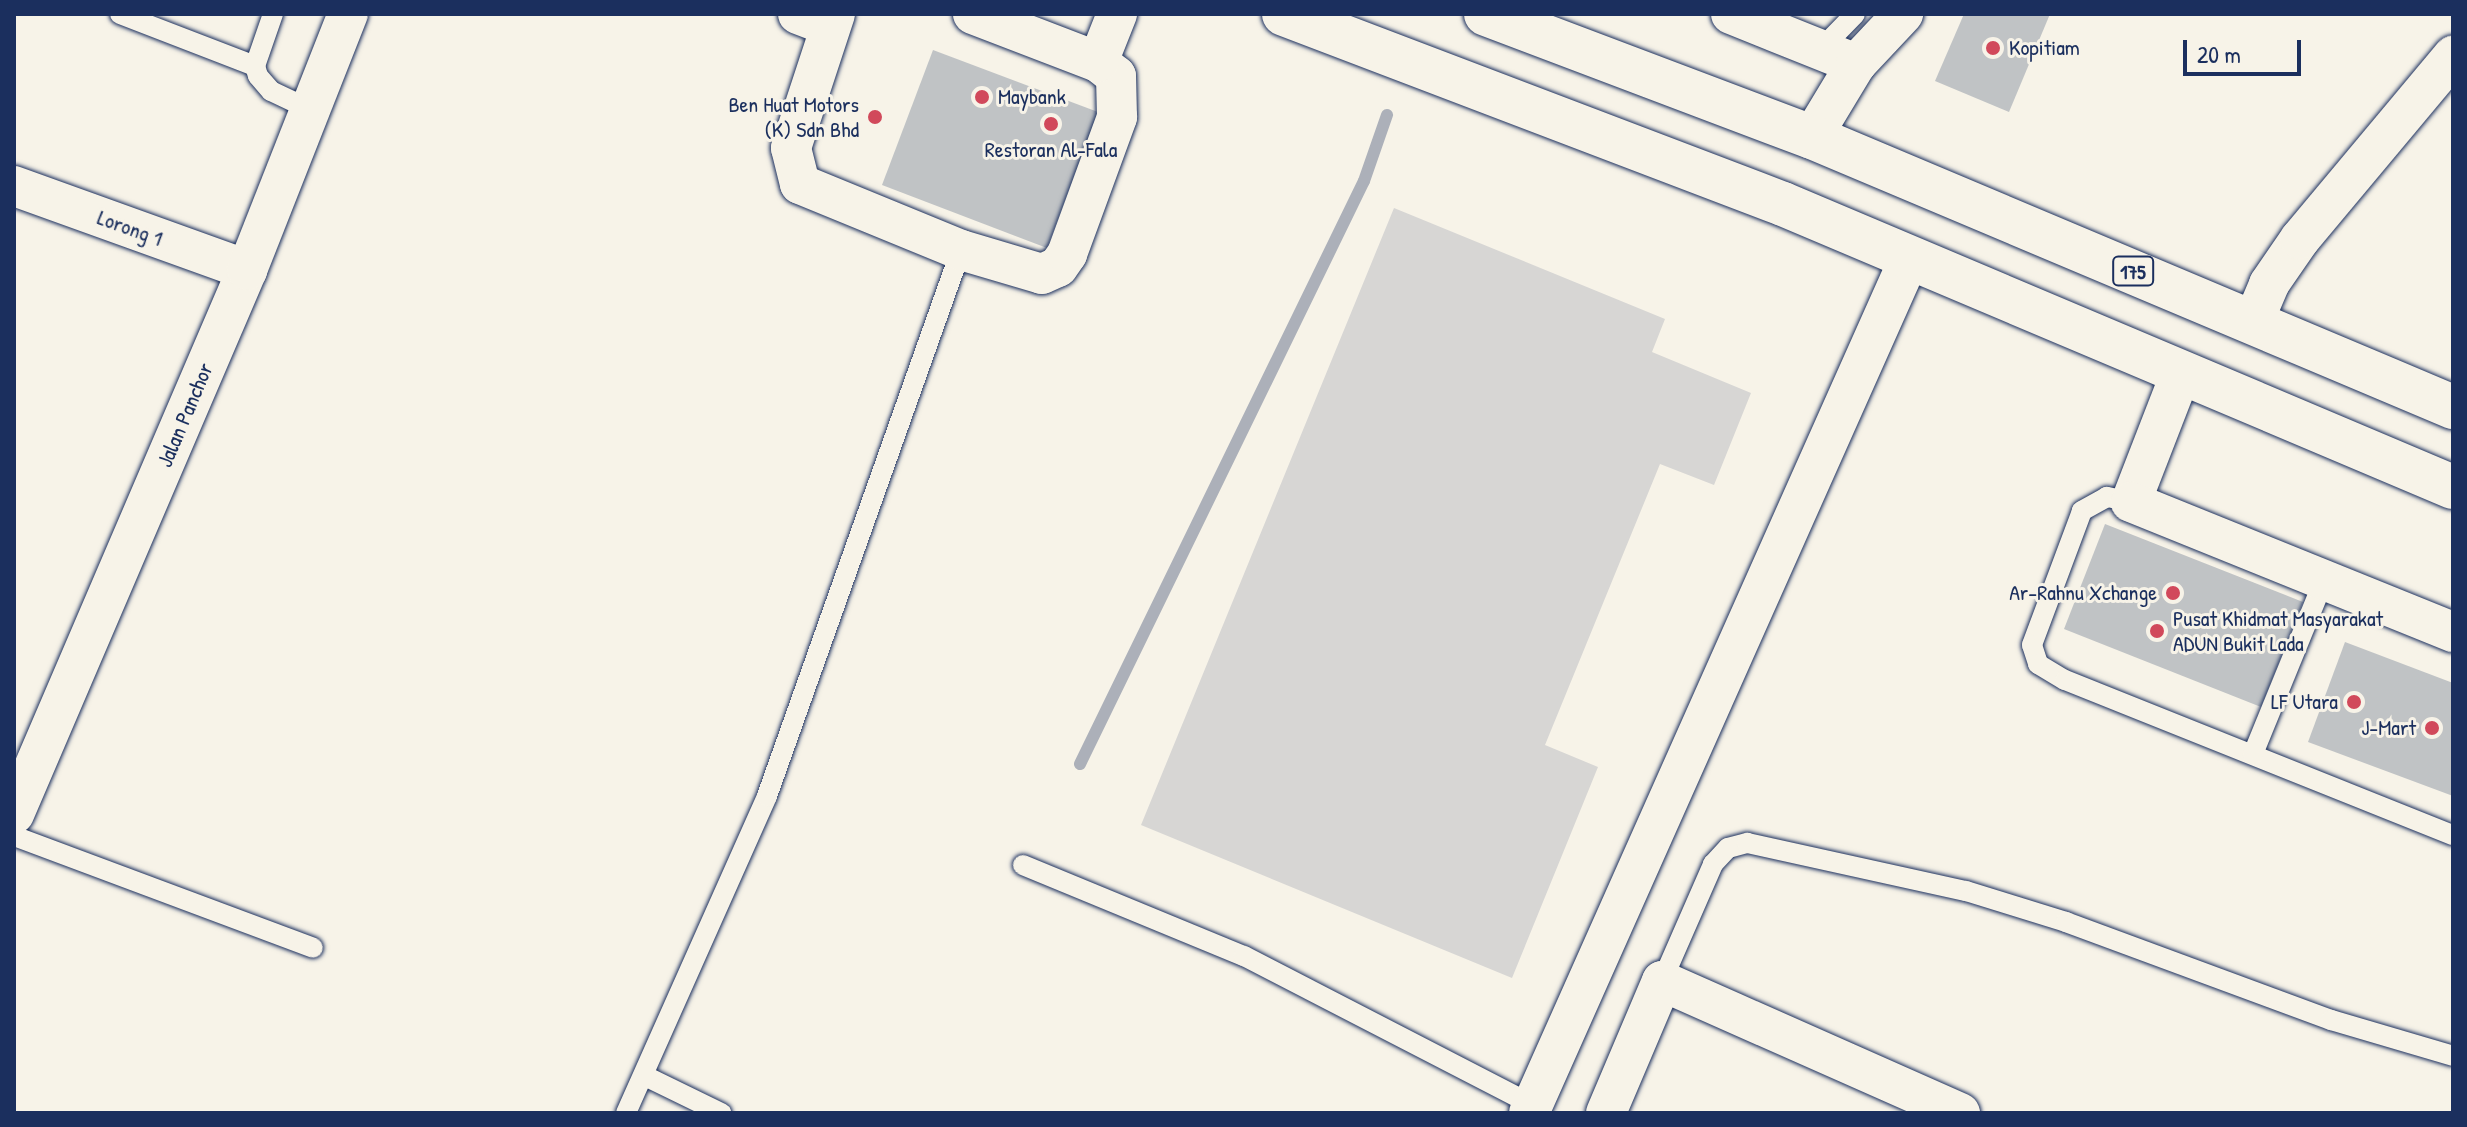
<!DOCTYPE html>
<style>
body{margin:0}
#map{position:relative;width:2467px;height:1127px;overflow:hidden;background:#f7f3e8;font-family:"Patrick Hand",sans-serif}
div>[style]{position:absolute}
.green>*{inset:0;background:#d7d6d4}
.stream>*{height:12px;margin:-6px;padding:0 6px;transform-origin:6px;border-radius:6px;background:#acb0b9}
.building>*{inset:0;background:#c0c3c5}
.roads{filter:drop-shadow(0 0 2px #1b2f5e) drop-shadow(0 0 2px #1b2f5e)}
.service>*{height:20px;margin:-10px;padding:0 10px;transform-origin:10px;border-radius:10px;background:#f7f3e8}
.minor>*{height:40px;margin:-20px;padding:0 20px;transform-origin:20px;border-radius:20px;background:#f7f3e8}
.trunk>*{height:44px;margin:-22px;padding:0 22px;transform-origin:22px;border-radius:22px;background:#f7f3e8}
.dots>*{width:22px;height:22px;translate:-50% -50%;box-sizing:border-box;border:4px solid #f7f3e8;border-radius:50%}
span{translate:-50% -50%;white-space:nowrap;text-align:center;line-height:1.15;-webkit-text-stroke:6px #f7f3e8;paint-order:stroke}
.shield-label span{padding:2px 6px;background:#f7f3e8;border:2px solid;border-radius:6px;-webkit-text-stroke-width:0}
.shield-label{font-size:20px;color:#1b2f5e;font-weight:700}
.poi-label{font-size:22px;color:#1b2f5e}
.left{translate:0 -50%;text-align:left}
.right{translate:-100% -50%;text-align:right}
.street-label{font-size:22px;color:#1b2f5e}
.frame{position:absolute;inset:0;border:16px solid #1b2f5e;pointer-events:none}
.scale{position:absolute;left:2183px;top:40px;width:118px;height:36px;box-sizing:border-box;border:4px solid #1b2f5e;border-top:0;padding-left:10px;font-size:24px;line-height:28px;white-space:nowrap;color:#1b2f5e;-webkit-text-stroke:6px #f7f3e8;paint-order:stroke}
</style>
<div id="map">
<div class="green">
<div style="clip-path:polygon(1394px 208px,1665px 319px,1652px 352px,1751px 393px,1714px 485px,1660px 464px,1545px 745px,1598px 767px,1512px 978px,1141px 825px)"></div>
</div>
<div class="stream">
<div style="left:1080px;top:764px;width:648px;rotate:-64.03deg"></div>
<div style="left:1364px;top:181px;width:70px;rotate:-70.8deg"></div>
</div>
<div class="building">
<div style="clip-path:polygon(1964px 14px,2050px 14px,2009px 112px,1935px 81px)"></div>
<div style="clip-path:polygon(933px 50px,1098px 112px,1047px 248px,882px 185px)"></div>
<div style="clip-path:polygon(2105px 524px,2303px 602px,2261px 707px,2064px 629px)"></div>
<div style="clip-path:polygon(2345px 642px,2453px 683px,2453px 796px,2308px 742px)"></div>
</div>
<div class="roads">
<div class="service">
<div style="left:120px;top:14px;width:145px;rotate:21.1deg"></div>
<div style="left:273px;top:14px;width:55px;rotate:109.1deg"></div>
<div style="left:255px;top:66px;width:10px;rotate:73deg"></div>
<div style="left:258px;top:76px;width:20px;rotate:49deg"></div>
<div style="left:271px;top:91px;width:42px;rotate:25.3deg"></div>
<div style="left:1820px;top:50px;width:50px;rotate:-45.8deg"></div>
<div style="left:2131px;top:502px;width:25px;rotate:-168deg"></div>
<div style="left:2107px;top:497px;width:29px;rotate:151deg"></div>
<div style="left:2082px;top:511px;width:143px;rotate:110.5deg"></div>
<div style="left:2032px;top:645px;width:20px;rotate:72deg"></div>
<div style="left:2038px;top:664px;width:31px;rotate:31deg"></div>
<div style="left:2065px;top:680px;width:418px;rotate:21.8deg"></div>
<div style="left:2253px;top:754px;width:188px;rotate:-67.8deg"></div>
<div style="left:14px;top:836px;width:319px;rotate:20.5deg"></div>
<div style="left:1023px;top:865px;width:239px;rotate:22.4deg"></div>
<div style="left:1244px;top:956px;width:325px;rotate:27.3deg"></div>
<div style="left:1662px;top:981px;width:128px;rotate:-66.4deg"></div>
<div style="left:1713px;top:864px;width:22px;rotate:-47deg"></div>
<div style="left:1728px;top:848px;width:20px;rotate:-15deg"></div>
<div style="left:1747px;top:843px;width:224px;rotate:12.4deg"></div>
<div style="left:1966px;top:891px;width:105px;rotate:17.2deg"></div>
<div style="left:2066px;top:922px;width:283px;rotate:20.3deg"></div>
<div style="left:2331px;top:1020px;width:127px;rotate:16.4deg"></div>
<div style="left:645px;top:1076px;width:85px;rotate:26deg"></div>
<div style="left:626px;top:1113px;width:347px;rotate:-66deg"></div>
<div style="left:767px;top:796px;width:579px;rotate:-70.44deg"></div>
</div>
<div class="minor">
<div style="left:798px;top:14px;width:33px;rotate:21deg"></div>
<div style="left:835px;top:14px;width:141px;rotate:108.2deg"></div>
<div style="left:791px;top:148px;width:37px;rotate:76deg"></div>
<div style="left:800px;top:184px;width:174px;rotate:22.3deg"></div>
<div style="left:961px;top:250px;width:84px;rotate:16.5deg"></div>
<div style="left:1042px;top:274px;width:17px;rotate:-24deg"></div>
<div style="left:1058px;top:267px;width:16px;rotate:-55deg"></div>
<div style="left:1067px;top:254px;width:146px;rotate:-69.9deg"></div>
<div style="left:1117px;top:117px;width:41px;rotate:-91.4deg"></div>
<div style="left:1116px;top:76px;width:23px;rotate:-142deg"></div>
<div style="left:1098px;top:62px;width:134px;rotate:-159deg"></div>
<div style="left:1731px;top:14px;width:135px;rotate:21.8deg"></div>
<div style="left:1098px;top:62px;width:52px;rotate:-68.4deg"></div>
<div style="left:1812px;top:137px;width:85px;rotate:-58.9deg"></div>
<div style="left:1856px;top:64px;width:69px;rotate:-46.8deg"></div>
<div style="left:14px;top:186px;width:248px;rotate:19.8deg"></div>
<div style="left:2254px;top:320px;width:39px;rotate:-67deg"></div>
<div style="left:2269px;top:284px;width:55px;rotate:-55.4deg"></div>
<div style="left:2300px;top:239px;width:239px;rotate:-50.1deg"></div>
<div style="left:2181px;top:373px;width:138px;rotate:111.2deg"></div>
<div style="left:2131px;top:502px;width:347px;rotate:22deg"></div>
<div style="left:14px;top:814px;width:592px;rotate:-66.81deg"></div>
<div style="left:247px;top:270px;width:275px;rotate:-68.5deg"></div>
<div style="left:1529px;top:1113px;width:935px;rotate:-66.01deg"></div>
<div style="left:1606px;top:1113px;width:143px;rotate:-67deg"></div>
<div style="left:1662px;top:981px;width:326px;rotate:23.9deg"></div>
</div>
<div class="trunk">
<div style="left:1284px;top:14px;width:534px;rotate:20.84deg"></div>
<div style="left:1783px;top:204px;width:727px;rotate:22.9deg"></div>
<div style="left:1486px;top:14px;width:348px;rotate:20.7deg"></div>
<div style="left:1812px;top:137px;width:696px;rotate:22.84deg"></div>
</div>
</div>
<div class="dots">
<div style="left:1993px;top:48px;background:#d1495b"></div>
<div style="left:982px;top:97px;background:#d1495b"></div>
<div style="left:875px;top:117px;background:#d1495b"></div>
<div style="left:1051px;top:124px;background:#d1495b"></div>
<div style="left:2173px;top:593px;background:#d1495b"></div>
<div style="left:2157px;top:631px;background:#d1495b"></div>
<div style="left:2354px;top:702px;background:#d1495b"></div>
<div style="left:2432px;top:728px;background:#d1495b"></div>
</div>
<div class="shield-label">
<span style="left:2133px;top:271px">175</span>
</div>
<div class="poi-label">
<span class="left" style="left:2009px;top:48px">Kopitiam</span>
<span class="left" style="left:998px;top:97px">Maybank</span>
<span class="right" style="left:859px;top:117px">Ben Huat Motors<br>(K) Sdn Bhd</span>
<span style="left:1051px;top:150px">Restoran Al-Fala</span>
<span class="right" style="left:2157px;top:593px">Ar-Rahnu Xchange</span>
<span class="left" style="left:2173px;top:631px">Pusat Khidmat Masyarakat<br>ADUN Bukit Lada</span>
<span class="right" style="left:2338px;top:702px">LF Utara</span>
<span class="right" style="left:2416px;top:728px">J-Mart</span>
</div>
<div class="street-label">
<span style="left:130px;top:228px;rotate:20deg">Lorong 1</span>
<span style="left:185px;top:415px;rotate:-67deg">Jalan Panchor</span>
</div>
<div class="frame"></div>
<div class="scale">20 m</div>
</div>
